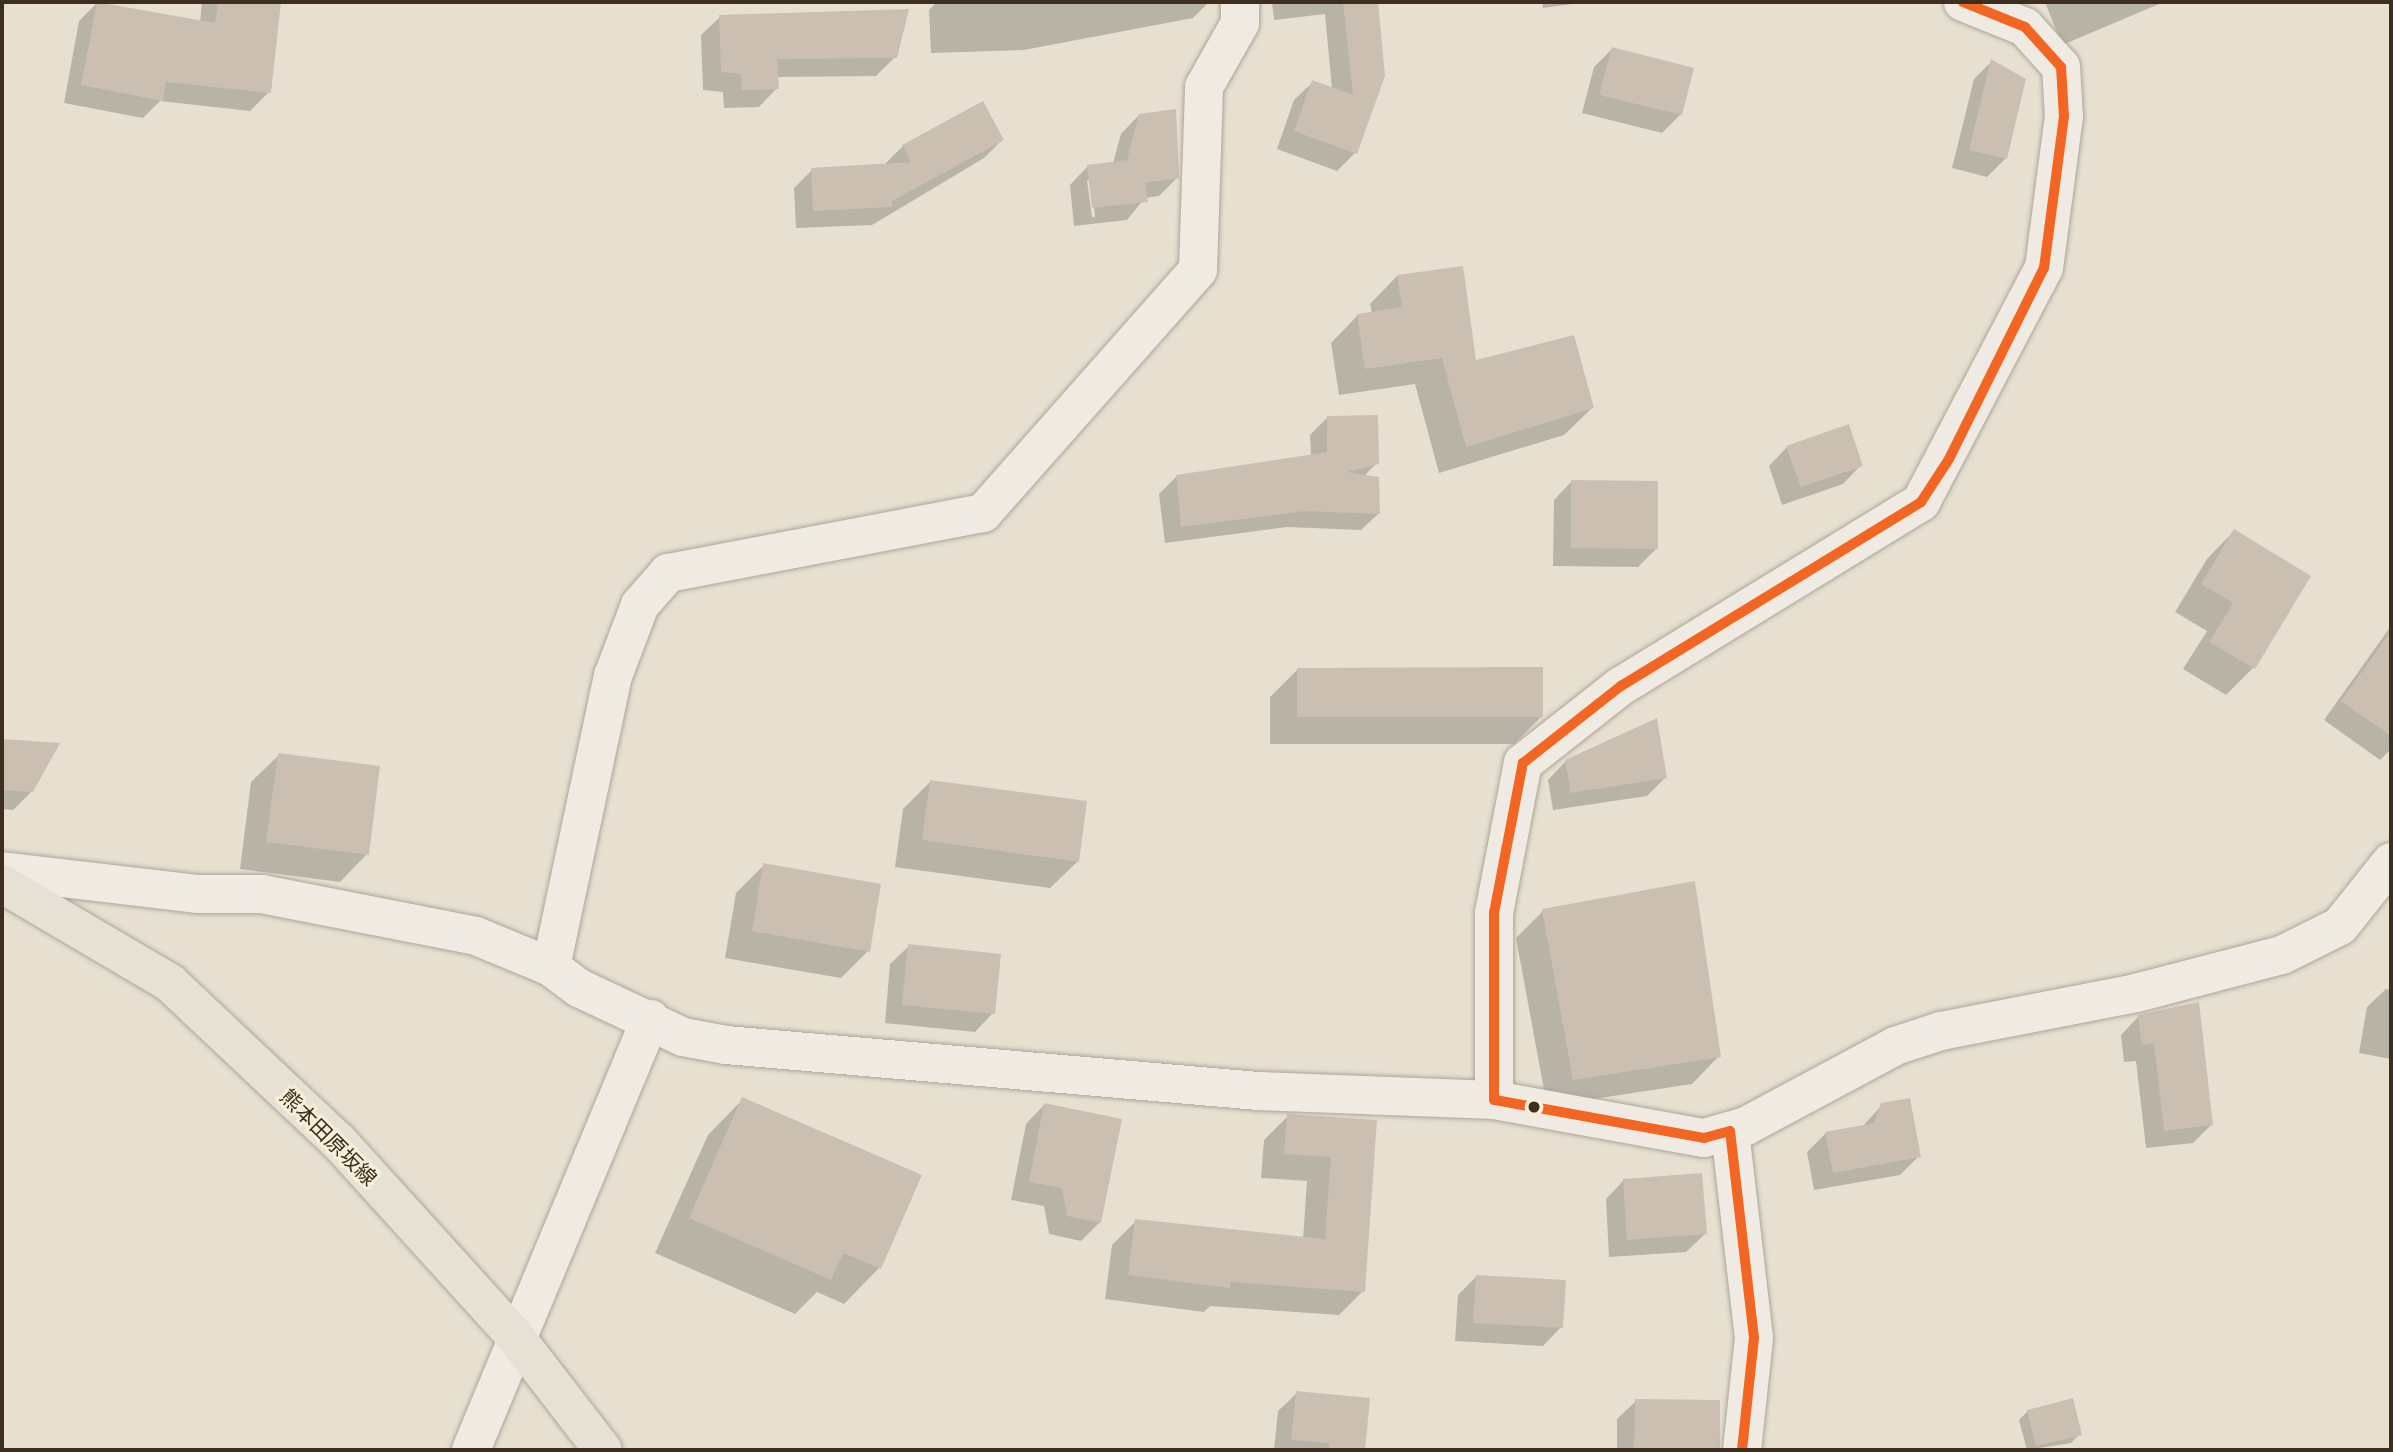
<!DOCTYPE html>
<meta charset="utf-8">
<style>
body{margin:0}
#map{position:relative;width:2393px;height:1452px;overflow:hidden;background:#e7e0d1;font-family:"PT Serif","Noto Sans JP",serif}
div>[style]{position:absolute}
.shadow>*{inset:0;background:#0003}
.building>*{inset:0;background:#cbbfb2}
.roads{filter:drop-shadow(0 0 2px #ada599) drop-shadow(0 0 2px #ada599)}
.minor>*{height:38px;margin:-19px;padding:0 19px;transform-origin:19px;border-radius:19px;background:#efebe3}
.primary>*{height:38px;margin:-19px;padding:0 19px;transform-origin:19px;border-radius:19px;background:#e6e1d4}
.bus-1>*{height:10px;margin:-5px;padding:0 5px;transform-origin:5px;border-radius:5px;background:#f26522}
.dots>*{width:19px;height:19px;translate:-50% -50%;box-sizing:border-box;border:4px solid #f7eed8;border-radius:50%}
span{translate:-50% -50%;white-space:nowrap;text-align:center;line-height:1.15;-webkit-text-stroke:6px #f7eed8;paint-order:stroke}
.street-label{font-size:21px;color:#3d2e20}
.frame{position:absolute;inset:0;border:4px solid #3d2e20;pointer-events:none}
</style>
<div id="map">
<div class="shadow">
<div style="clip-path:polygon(202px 2px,279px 2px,269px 92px,250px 111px,160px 101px,143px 118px,64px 103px,79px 21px,97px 3px,200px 22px)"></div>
<div style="clip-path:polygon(937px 2px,1209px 2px,1193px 18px,1024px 50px,931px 53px,929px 10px)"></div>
<div style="clip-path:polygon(1272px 2px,1376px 2px,1383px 75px,1355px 153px,1337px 171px,1277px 149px,1294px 100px,1313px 82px,1332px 89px,1325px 14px,1274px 20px)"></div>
<div style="clip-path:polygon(1542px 2px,1587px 2px,1543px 8px)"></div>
<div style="clip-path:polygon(2045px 2px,2164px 2px,2062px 45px)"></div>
<div style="clip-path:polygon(720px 17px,895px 57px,876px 76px,777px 77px,777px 88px,759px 107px,724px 108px,723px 92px,703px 90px,701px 35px)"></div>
<div style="clip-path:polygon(1612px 49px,1681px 114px,1662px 133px,1582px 113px,1594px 67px)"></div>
<div style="clip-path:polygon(1992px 61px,2006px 158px,1987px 177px,1952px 168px,1974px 79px)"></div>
<div style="clip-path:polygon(evenodd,1139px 115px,1177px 178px,1159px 196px,1145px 198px,1127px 220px,1074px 226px,1070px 185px,1088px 166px,1113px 163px,1121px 134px,1139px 115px,1087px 180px,1091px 180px,1095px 217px,1092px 217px,1087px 180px)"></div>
<div style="clip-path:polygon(1002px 140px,984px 158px,872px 225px,796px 228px,794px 188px,812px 170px,884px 165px,903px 146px)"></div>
<div style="clip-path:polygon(1397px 276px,1475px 362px,1592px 408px,1564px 435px,1439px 473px,1415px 384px,1339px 395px,1331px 343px,1358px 315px,1372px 313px,1370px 304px)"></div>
<div style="clip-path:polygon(1327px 418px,1377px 463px,1364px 476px,1378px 514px,1361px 530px,1287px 527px,1165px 543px,1159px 494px,1176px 477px,1311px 456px,1310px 435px)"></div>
<div style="clip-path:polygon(1787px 447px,1861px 465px,1843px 484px,1782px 505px,1769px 466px)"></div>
<div style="clip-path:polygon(1572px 481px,1656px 549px,1638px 567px,1553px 566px,1554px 500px)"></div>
<div style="clip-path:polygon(2234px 531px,2253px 668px,2226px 695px,2183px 669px,2207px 631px,2175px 612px,2207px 559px)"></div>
<div style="clip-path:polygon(2391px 626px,2391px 749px,2380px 760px,2324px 720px)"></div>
<div style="clip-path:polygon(1298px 669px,1542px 716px,1514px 744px,1270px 744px,1270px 697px)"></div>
<div style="clip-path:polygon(2px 741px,57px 745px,32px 791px,13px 810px,2px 809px)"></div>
<div style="clip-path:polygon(279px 755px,367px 854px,340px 882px,240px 869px,251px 782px)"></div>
<div style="clip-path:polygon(1566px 761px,1666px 777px,1647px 796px,1553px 810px,1548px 780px)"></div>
<div style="clip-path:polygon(930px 782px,1078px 861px,1050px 888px,895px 867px,903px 809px)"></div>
<div style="clip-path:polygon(764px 865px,868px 951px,841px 978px,725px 958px,736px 893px)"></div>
<div style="clip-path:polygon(1543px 911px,1719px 1056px,1692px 1084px,1547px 1106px,1516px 938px)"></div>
<div style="clip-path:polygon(909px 946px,993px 1013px,975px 1032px,885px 1023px,890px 964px)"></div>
<div style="clip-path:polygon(2386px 989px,2391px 990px,2391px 1059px,2359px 1053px,2367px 1007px)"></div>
<div style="clip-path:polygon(2139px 1016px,2211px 1125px,2193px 1143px,2146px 1148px,2136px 1061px,2124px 1062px,2121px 1035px)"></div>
<div style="clip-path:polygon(743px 1099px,920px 1176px,879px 1268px,844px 1304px,817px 1292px,795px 1314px,655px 1253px,708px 1135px)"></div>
<div style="clip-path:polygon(1044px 1105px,1100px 1222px,1081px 1241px,1049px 1234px,1044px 1206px,1011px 1200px,1026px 1124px)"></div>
<div style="clip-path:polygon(1882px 1105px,1919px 1156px,1900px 1175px,1814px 1190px,1807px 1152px,1826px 1133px,1862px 1127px)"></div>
<div style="clip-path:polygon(1288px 1116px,1375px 1122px,1363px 1291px,1339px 1315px,1210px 1306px,1204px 1312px,1105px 1299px,1112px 1245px,1136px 1221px,1303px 1239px,1307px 1181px,1261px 1178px,1264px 1140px)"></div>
<div style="clip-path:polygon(1624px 1180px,1705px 1234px,1686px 1252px,1609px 1257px,1606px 1199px)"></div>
<div style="clip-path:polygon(1476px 1277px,1561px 1327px,1543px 1346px,1455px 1341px,1458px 1295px)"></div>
<div style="clip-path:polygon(1297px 1393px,1368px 1400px,1363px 1450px,1274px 1450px,1278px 1411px)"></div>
<div style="clip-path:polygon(1636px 1401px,1719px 1402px,1718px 1450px,1617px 1450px,1617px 1419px)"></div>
<div style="clip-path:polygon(2028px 1411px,2080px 1434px,2071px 1443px,2027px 1450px,2019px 1420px)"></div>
</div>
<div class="building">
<div style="clip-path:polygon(97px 2px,215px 23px,218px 2px,281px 2px,271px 93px,166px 82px,163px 101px,81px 85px)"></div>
<div style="clip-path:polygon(1343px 2px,1378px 2px,1385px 76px,1357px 154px,1294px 131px,1312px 80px,1353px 95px)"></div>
<div style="clip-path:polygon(909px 9px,897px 58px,777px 59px,779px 89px,742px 90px,741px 74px,721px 72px,719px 15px)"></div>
<div style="clip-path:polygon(1612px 47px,1694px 68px,1682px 115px,1599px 95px)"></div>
<div style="clip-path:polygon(1991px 59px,2026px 79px,2007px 159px,1969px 150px)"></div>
<div style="clip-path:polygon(983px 101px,1004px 140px,892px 201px,892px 207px,813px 211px,811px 168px,911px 162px,902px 145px)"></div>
<div style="clip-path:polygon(1176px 109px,1179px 178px,1145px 183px,1148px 202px,1092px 208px,1087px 165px,1127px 160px,1139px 114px)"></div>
<div style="clip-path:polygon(1463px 266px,1476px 360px,1574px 335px,1594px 408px,1466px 447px,1442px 358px,1365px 369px,1357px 314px,1402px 307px,1397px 275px)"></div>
<div style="clip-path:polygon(1378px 415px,1379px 464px,1347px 472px,1379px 477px,1380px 514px,1305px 511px,1181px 527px,1176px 475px,1327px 452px,1327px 416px)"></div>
<div style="clip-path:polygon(1849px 424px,1863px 466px,1801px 487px,1786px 446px)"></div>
<div style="clip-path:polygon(1571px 480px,1658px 481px,1658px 549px,1571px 548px)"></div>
<div style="clip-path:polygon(2234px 529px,2311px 576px,2255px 669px,2209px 642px,2233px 603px,2201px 584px)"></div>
<div style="clip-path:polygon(2391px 631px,2391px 736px,2341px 701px)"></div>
<div style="clip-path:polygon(1543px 667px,1543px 717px,1297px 717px,1297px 668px)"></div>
<div style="clip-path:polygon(1657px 718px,1667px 778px,1571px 793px,1565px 760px)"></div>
<div style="clip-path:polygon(2px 739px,60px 743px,33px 792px,2px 790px)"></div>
<div style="clip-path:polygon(278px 753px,380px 766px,369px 855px,266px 842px)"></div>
<div style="clip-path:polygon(930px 780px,1087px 801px,1079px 862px,922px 840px)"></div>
<div style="clip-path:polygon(763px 863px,881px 884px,870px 952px,752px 931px)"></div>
<div style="clip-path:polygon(1695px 881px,1721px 1057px,1573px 1080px,1542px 909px)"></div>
<div style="clip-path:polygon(908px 944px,1001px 954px,995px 1014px,902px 1005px)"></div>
<div style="clip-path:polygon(2199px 1002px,2213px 1125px,2164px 1131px,2154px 1043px,2142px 1045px,2138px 1015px)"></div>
<div style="clip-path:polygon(742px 1097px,922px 1175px,881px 1269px,843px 1253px,831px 1280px,689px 1218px)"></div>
<div style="clip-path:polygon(1910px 1098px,1921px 1157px,1833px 1173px,1825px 1132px,1874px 1123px,1881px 1103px)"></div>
<div style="clip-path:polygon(1044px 1103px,1122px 1119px,1101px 1223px,1067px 1216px,1062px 1188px,1029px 1182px)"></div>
<div style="clip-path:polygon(1287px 1114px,1377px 1120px,1365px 1292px,1231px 1282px,1230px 1288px,1128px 1275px,1135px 1219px,1325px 1239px,1331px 1157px,1284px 1154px)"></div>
<div style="clip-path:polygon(1702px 1173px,1707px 1234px,1627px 1240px,1623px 1179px)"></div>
<div style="clip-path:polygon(1476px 1275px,1566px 1280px,1563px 1328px,1473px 1323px)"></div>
<div style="clip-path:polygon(1296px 1391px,1370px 1398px,1365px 1450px,1329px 1450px,1329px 1443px,1291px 1440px)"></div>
<div style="clip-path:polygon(2073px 1398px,2082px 1435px,2036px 1446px,2027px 1410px)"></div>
<div style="clip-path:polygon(1635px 1399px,1720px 1400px,1720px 1450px,1634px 1450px)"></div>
</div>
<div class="roads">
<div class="minor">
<div style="left:2px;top:871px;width:196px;rotate:6.7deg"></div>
<div style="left:197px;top:894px;width:65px"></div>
<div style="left:262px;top:894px;width:218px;rotate:11.1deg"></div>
<div style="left:476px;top:936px;width:81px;rotate:22.5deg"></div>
<div style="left:551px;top:967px;width:35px;rotate:37deg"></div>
<div style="left:579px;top:988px;width:115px;rotate:25.2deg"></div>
<div style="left:683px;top:1037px;width:44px;rotate:10.5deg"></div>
<div style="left:726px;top:1045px;width:534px;rotate:4.94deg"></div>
<div style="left:1258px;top:1091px;width:236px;rotate:2.2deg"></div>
<div style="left:1494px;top:1100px;width:213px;rotate:10.3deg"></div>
<div style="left:1704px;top:1138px;width:44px;rotate:-15.9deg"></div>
<div style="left:1746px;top:1126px;width:169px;rotate:-28.2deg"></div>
<div style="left:1895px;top:1046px;width:48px;rotate:-18.1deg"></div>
<div style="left:1941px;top:1031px;width:199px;rotate:-11deg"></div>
<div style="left:2136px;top:993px;width:151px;rotate:-14.6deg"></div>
<div style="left:2282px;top:955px;width:65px;rotate:-26.6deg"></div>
<div style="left:2340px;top:926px;width:82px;rotate:-51.4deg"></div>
<div style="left:551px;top:967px;width:298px;rotate:-78deg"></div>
<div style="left:613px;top:676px;width:76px;rotate:-69.2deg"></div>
<div style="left:640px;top:605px;width:43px;rotate:-48.8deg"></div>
<div style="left:668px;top:573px;width:321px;rotate:-10.8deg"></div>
<div style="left:983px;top:513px;width:324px;rotate:-48.5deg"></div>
<div style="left:1198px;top:270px;width:183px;rotate:-88.1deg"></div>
<div style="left:1204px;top:87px;width:73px;rotate:-60.6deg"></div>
<div style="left:1240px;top:23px;width:21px;rotate:-90deg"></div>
<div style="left:1494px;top:1100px;width:187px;rotate:-90deg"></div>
<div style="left:1494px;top:913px;width:153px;rotate:-79.1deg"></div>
<div style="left:1523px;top:763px;width:125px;rotate:-38.2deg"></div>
<div style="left:1621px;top:686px;width:352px;rotate:-31.5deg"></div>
<div style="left:1921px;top:502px;width:264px;rotate:-62.3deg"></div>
<div style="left:2044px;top:268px;width:152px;rotate:-82.5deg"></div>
<div style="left:2064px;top:117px;width:50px;rotate:-93.4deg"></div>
<div style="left:2061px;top:67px;width:54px;rotate:-132deg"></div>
<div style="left:2025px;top:27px;width:67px;rotate:-158deg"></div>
<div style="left:1730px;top:1131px;width:208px;rotate:83.4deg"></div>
<div style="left:1754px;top:1338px;width:113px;rotate:96.1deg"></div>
<div style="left:471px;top:1450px;width:467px;rotate:-67.4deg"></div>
</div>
<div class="primary">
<div style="left:2px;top:884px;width:195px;rotate:30.5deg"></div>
<div style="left:170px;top:983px;width:232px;rotate:43.3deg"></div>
<div style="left:339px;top:1142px;width:261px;rotate:47.8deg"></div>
<div style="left:514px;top:1335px;width:145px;rotate:52.3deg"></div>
</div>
</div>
<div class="bus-1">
<div style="left:1742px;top:1450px;width:113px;rotate:-83.9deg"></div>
<div style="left:1754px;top:1338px;width:208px;rotate:-96.6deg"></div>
<div style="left:1730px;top:1131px;width:27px;rotate:165deg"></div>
<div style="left:1704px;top:1138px;width:213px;rotate:-169.7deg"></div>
<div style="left:1494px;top:1100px;width:187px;rotate:-90deg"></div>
<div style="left:1494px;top:913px;width:153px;rotate:-79.1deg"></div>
<div style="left:1523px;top:763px;width:125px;rotate:-38.2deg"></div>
<div style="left:1621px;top:686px;width:352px;rotate:-31.5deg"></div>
<div style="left:1921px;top:502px;width:51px;rotate:-56.9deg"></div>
<div style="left:1949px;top:459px;width:213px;rotate:-63.6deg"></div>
<div style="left:2044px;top:268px;width:152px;rotate:-82.5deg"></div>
<div style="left:2064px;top:117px;width:50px;rotate:-93.4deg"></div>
<div style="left:2061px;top:67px;width:54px;rotate:-132deg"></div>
<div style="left:2025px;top:27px;width:67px;rotate:-158deg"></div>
</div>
<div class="dots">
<div style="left:1534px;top:1107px;background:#3d2e20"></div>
</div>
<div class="street-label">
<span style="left:329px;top:1137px;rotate:45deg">熊本田原坂線</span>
</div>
<div class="frame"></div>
</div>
